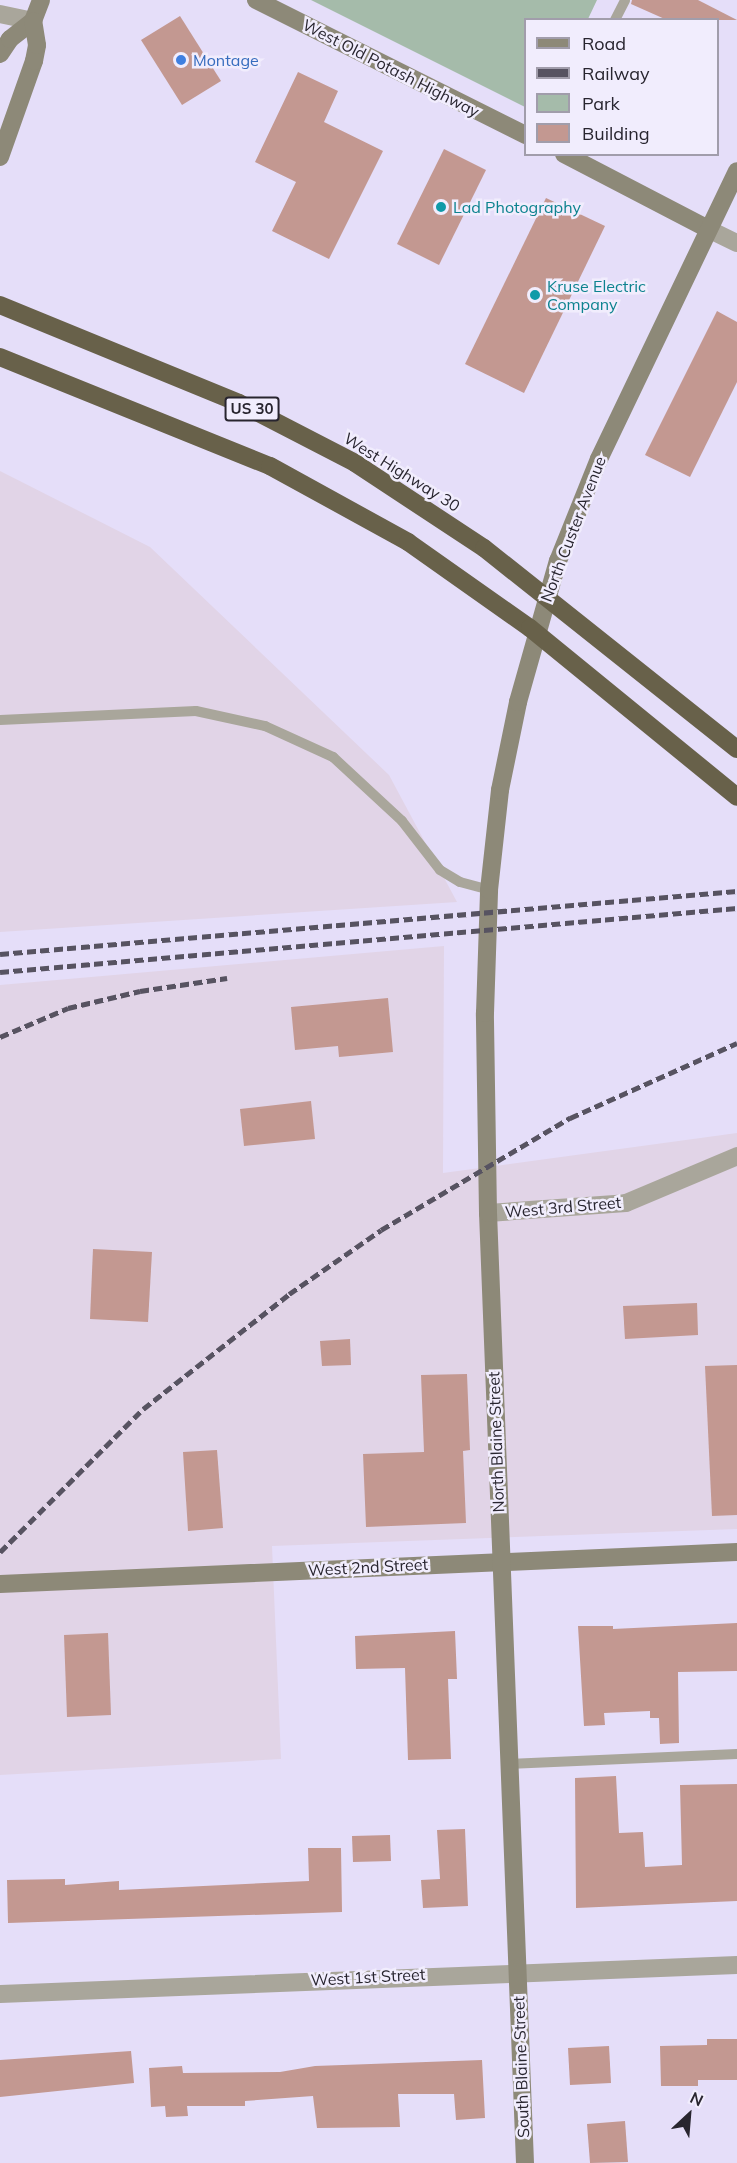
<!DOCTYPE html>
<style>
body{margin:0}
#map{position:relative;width:737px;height:2163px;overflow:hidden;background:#e5def9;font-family:Mulish,sans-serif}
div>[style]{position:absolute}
.industrial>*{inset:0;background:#e1d4e7}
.green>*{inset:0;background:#a5bbaa}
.building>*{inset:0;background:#c39891}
.lane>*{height:10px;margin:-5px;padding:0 5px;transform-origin:5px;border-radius:5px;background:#a9a69b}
.street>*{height:18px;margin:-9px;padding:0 9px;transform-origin:9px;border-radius:9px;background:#a9a69b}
.secondary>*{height:18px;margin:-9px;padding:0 9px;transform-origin:9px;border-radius:9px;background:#8d8978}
.highway>*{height:18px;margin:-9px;padding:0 9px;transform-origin:9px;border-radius:9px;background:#68614a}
.rail>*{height:4.5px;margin-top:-2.25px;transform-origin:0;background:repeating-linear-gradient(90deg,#575361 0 9px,transparent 0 13.5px)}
.dots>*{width:16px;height:16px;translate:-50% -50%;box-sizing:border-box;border:3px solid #f1edfd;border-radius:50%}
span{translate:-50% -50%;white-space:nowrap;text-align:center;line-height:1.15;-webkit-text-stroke:5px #f1edfd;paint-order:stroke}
.shield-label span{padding:2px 4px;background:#f1edfd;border:2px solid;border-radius:4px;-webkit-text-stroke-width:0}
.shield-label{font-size:15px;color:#28252f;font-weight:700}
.shop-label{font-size:16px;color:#366cbe}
.left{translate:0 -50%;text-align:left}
.street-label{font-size:16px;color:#28252f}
.culture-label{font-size:16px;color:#0d838f}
.legend{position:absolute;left:524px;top:18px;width:195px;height:138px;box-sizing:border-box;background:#f1edfd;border:2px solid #a19dab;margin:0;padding:8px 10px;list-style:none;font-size:18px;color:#28252f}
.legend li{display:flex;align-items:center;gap:12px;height:30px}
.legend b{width:30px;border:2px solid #a19dab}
.north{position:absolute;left:659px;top:2085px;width:60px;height:60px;-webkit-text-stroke:4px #f1edfd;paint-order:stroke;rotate:26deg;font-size:16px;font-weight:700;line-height:24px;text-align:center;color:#28252f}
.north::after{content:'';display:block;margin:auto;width:21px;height:27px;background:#28252f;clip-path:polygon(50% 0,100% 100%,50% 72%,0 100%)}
</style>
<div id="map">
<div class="industrial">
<div style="clip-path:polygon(0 471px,150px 547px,389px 775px,457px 902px,0 932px)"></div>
<div style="clip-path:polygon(444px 946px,443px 1173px,737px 1133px,737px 1529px,272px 1546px,281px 1759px,0 1775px,0 985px)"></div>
</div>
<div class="green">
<div style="clip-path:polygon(311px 0,597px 0,588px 19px,526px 20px,525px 107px)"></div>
</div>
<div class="building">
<div style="clip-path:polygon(632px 0,698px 0,737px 20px,667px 20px,631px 4px)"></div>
<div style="clip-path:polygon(180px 16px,221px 81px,182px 105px,141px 40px)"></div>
<div style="clip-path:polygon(298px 72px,338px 91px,324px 122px,383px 151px,329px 259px,272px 231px,296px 182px,255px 162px)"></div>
<div style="clip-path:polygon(444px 149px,486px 170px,439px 265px,397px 244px)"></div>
<div style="clip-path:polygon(546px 198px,605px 226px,524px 393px,465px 364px)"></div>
<div style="clip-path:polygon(717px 311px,737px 322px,737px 382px,690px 477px,645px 455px)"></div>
<div style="clip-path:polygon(388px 998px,393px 1052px,339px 1057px,338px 1046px,295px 1050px,291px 1007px)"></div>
<div style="clip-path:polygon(311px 1101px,315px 1139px,244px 1146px,240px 1109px)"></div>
<div style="clip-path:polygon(93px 1249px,152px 1252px,148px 1322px,90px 1319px)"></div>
<div style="clip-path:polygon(697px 1303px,698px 1335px,625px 1339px,623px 1306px)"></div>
<div style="clip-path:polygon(350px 1339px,351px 1365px,322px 1366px,320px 1341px)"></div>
<div style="clip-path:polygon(737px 1365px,737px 1515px,712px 1516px,705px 1366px)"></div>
<div style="clip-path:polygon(467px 1374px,470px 1450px,463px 1451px,466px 1523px,366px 1527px,363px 1454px,424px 1452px,421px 1375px)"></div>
<div style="clip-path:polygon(217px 1450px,223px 1528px,188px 1531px,183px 1452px)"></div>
<div style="clip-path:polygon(737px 1623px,737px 1671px,678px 1672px,679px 1743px,660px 1744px,659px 1718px,650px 1718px,650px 1711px,604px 1713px,605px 1725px,584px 1726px,578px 1626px,613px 1626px,613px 1629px)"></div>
<div style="clip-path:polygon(455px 1631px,457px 1679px,448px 1679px,451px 1759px,408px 1760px,405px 1668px,356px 1669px,355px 1636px)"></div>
<div style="clip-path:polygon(108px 1633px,111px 1715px,67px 1717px,64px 1635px)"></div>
<div style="clip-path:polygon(616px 1776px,619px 1833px,643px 1832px,645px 1867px,682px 1865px,680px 1785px,737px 1784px,737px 1901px,576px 1908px,575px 1778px)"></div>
<div style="clip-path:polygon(465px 1829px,468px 1906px,423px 1908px,421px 1880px,440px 1879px,437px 1830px)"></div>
<div style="clip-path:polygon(390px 1835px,391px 1861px,353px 1862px,352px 1836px)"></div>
<div style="clip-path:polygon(308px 1848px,341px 1848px,342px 1912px,8px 1923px,7px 1880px,65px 1879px,65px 1885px,119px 1881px,119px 1890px,309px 1881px)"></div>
<div style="clip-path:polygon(707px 2039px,737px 2039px,737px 2080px,698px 2080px,698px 2086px,661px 2086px,660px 2046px,707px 2045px)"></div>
<div style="clip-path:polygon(609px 2046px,611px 2083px,570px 2085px,568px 2048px)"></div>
<div style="clip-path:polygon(131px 2051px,134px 2083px,0 2097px,0 2060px)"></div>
<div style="clip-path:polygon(482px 2060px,485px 2118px,456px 2120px,454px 2094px,398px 2094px,400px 2127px,317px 2128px,313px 2096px,245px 2101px,245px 2106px,187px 2106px,188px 2116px,166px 2117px,165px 2106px,151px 2107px,149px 2068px,182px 2066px,183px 2073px,280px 2072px,315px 2066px)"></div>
<div style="clip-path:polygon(625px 2121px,628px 2162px,590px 2163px,587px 2124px)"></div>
</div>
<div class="lane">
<div style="left:615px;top:20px;width:22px;rotate:-63deg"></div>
<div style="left:0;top:720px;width:196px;rotate:-2.6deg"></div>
<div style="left:196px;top:711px;width:71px;rotate:12.3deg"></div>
<div style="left:265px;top:726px;width:75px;rotate:24.5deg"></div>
<div style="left:333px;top:757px;width:94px;rotate:42.8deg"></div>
<div style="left:402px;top:821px;width:62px;rotate:52.2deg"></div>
<div style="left:440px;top:870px;width:23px;rotate:31deg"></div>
<div style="left:460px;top:882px;width:30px;rotate:15deg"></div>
<div style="left:508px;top:1764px;width:229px;rotate:-2.5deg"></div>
</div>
<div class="street">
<div style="left:0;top:14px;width:34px;rotate:12deg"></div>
<div style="left:708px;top:229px;width:32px;rotate:26deg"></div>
<div style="left:488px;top:1213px;width:138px;rotate:-4.1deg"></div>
<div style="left:626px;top:1203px;width:121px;rotate:-22.9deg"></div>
<div style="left:0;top:1994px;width:738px;rotate:-2.25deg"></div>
</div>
<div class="secondary">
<div style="left:256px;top:0;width:302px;rotate:26.6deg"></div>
<div style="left:0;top:54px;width:18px;rotate:-56deg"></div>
<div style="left:10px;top:39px;width:29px;rotate:-38deg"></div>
<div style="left:33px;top:21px;width:22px;rotate:-69deg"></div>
<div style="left:564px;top:154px;width:162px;rotate:27.5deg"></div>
<div style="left:0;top:157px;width:102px;rotate:-70.5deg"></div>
<div style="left:34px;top:61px;width:16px;rotate:-79deg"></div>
<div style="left:37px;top:45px;width:24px;rotate:-99deg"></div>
<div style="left:0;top:1584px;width:738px;rotate:-2.49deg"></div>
<div style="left:525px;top:2163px;width:951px;rotate:-92.23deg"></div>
<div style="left:488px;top:1213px;width:200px;rotate:-90.9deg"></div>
<div style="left:485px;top:1013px;width:123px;rotate:-88.1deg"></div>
<div style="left:489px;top:890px;width:101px;rotate:-83.7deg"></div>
<div style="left:500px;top:790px;width:90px;rotate:-78.4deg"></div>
<div style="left:518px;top:702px;width:147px;rotate:-74.2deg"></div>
<div style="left:558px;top:561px;width:110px;rotate:-68.1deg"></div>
<div style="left:599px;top:459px;width:319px;rotate:-64.4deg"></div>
</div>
<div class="highway">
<div style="left:0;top:305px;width:258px;rotate:22.3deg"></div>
<div style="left:239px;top:403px;width:131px;rotate:27.3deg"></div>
<div style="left:355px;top:463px;width:154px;rotate:33.4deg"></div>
<div style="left:484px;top:548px;width:323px;rotate:38.5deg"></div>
<div style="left:0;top:357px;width:291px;rotate:22deg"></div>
<div style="left:270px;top:466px;width:158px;rotate:28.8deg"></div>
<div style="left:408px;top:542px;width:149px;rotate:35.2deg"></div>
<div style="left:530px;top:628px;width:267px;rotate:39.2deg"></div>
</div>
<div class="rail">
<div style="left:0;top:954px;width:740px;rotate:-4.89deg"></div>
<div style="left:0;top:972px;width:740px;rotate:-4.96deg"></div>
<div style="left:0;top:1037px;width:74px;rotate:-23.1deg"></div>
<div style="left:68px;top:1008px;width:74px;rotate:-13.3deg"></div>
<div style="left:140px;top:991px;width:88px;rotate:-8.5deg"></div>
<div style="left:0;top:1552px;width:202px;rotate:-45deg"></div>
<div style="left:143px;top:1409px;width:186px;rotate:-38.2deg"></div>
<div style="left:289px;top:1294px;width:112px;rotate:-34.8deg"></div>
<div style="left:381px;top:1230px;width:220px;rotate:-30.7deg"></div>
<div style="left:570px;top:1118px;width:183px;rotate:-24.2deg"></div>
</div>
<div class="dots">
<div style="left:181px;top:60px;background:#3f7fe0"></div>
<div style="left:441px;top:207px;background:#0f9aa8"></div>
<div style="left:535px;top:295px;background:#0f9aa8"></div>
</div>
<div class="shield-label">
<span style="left:252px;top:409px">US 30</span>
</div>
<div class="shop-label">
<span class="left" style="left:193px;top:60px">Montage</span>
</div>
<div class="street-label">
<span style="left:391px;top:68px;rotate:27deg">West Old Potash Highway</span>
<span style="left:402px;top:472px;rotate:32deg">West Highway 30</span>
<span style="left:573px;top:529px;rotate:-69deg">North Custer Avenue</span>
<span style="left:563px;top:1207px;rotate:-5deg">West 3rd Street</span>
<span style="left:496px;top:1442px;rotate:-92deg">North Blaine Street</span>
<span style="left:368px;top:1567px;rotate:-3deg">West 2nd Street</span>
<span style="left:368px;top:1977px;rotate:-3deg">West 1st Street</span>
<span style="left:521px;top:2067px;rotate:-92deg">South Blaine Street</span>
</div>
<div class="culture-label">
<span class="left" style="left:453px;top:207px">Lad Photography</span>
<span class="left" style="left:547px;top:295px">Kruse Electric<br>Company</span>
</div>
<ul class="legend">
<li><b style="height:8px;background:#8d8978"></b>Road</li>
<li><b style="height:8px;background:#575361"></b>Railway</li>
<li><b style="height:16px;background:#a5bbaa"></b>Park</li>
<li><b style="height:16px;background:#c39891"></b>Building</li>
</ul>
<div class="north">N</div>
</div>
